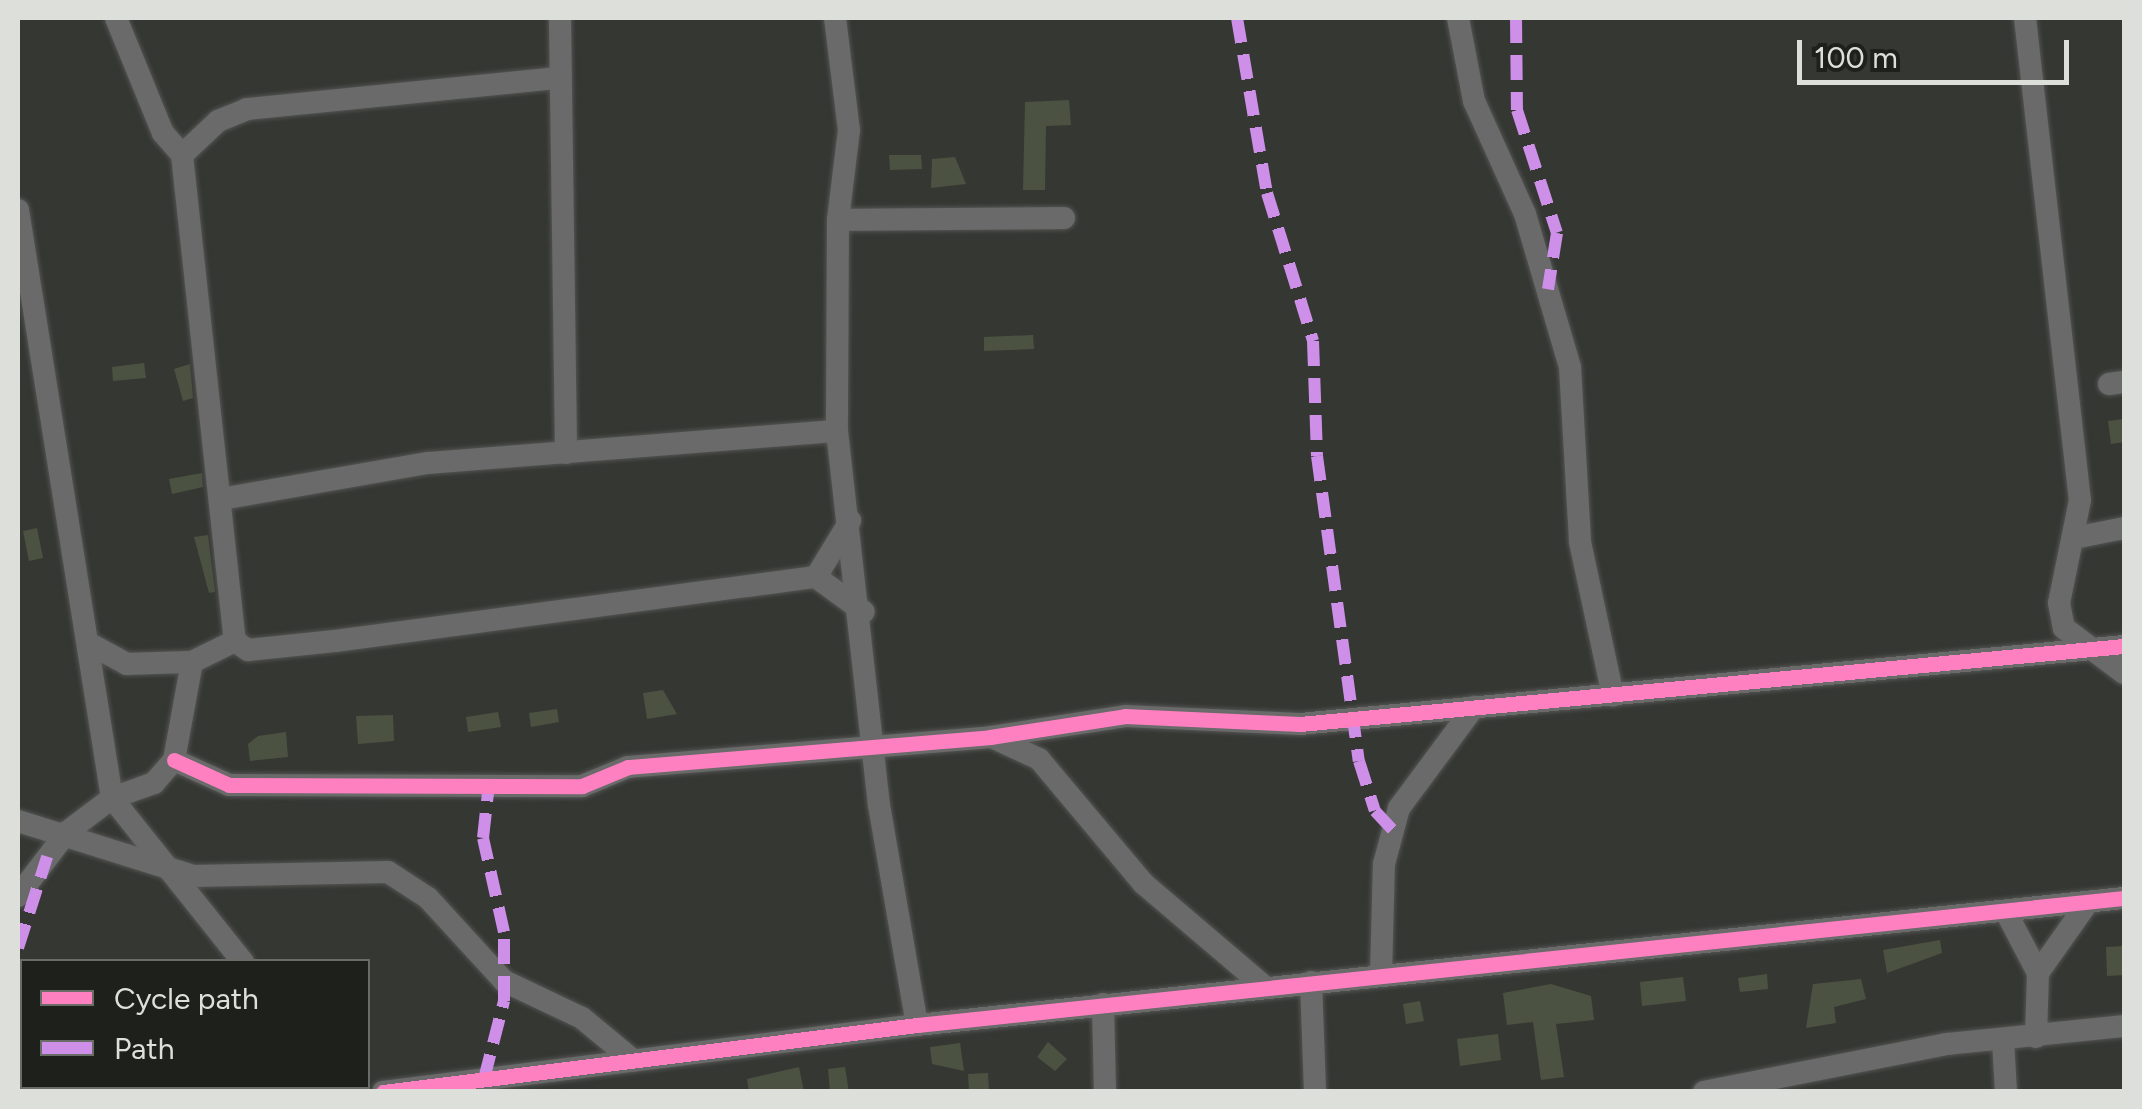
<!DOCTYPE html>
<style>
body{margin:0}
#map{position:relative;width:2142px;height:1109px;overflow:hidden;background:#353733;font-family:Figtree,sans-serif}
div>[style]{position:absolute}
.building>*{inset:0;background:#4c5241}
.roads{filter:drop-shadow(0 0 2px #535452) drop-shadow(0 0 2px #535452)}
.minor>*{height:22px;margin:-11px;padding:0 11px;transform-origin:11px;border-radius:11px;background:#696a69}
.quiet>*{height:12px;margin-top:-6px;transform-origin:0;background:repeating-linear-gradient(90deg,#ce8fe9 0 25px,transparent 0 37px)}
.cycleway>*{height:15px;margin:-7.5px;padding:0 7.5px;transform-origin:7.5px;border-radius:7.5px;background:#ff80c0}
span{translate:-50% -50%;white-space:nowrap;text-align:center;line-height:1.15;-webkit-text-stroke:8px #1e201c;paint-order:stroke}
.frame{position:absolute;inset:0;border:20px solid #dddfda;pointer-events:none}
.legend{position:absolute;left:20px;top:959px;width:350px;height:130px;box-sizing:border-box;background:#1e201c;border:2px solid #6a6c68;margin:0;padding:12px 18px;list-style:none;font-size:30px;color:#dddfda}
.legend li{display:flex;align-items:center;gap:20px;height:50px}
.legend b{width:50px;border:2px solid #6a6c68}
.scale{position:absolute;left:1797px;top:40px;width:272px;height:45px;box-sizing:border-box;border:5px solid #dddfda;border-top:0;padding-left:12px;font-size:30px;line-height:35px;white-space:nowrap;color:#dddfda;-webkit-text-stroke:8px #1e201c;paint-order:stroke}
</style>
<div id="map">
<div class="building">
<div style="clip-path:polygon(1069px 100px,1071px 125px,1046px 126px,1045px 190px,1023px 190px,1025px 102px)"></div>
<div style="clip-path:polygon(889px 155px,921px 155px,922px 169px,890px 170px)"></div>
<div style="clip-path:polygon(955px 157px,966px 184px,931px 188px,932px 159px)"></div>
<div style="clip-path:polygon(1033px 335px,1034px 349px,984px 351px,984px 337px)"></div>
<div style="clip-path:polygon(144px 363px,146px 378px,113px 381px,112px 367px)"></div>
<div style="clip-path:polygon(190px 364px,193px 398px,183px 401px,174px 369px)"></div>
<div style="clip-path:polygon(2124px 419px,2124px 442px,2111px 444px,2108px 421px)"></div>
<div style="clip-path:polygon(202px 473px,203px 487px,172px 494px,169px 479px)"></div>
<div style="clip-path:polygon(37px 528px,43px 558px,29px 561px,23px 531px)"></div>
<div style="clip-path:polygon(208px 535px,215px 592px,209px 593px,194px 537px)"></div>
<div style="clip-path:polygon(663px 690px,677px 714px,647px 719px,643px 693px)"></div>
<div style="clip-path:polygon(557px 709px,559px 722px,531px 727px,529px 713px)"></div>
<div style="clip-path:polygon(498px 712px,501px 727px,468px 732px,466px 717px)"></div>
<div style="clip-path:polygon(393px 715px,394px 741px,358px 744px,356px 716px)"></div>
<div style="clip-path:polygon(286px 732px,288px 757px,250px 761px,248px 744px,258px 736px)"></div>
<div style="clip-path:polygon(1940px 940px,1942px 953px,1887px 973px,1883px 950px)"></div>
<div style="clip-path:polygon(2124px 946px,2124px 975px,2107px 976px,2106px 947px)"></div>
<div style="clip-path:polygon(1767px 974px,1768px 989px,1740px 992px,1738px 978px)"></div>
<div style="clip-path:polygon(1683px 977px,1686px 1001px,1642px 1006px,1640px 982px)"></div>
<div style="clip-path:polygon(1861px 979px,1866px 999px,1834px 1007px,1836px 1023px,1806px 1028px,1813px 984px)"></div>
<div style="clip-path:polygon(1551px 984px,1591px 996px,1594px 1020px,1556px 1024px,1564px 1077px,1541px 1080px,1533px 1022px,1507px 1025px,1503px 993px)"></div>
<div style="clip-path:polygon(1420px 1001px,1424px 1021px,1406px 1024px,1403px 1004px)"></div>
<div style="clip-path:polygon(1498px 1034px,1501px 1060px,1460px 1066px,1457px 1039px)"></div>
<div style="clip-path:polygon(1048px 1042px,1067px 1059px,1055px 1071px,1037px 1057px)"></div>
<div style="clip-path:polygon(960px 1043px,964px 1071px,932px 1064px,930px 1047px)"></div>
<div style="clip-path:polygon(799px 1067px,804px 1092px,749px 1092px,747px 1079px)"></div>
<div style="clip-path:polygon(845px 1067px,849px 1092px,830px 1092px,828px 1069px)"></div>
<div style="clip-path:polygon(988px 1073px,989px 1092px,969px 1092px,968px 1074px)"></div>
</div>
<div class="roads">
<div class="minor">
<div style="left:116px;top:18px;width:124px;rotate:67.8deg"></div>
<div style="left:163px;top:133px;width:29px;rotate:49deg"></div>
<div style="left:182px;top:155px;width:489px;rotate:83.8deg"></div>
<div style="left:235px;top:641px;width:16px;rotate:35deg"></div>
<div style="left:248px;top:650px;width:87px;rotate:-5.9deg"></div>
<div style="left:335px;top:641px;width:485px;rotate:-7.6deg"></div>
<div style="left:816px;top:577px;width:59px;rotate:36.1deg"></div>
<div style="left:560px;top:18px;width:435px;rotate:89.2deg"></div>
<div style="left:835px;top:18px;width:113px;rotate:82.9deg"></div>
<div style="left:849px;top:130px;width:91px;rotate:97deg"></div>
<div style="left:838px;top:220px;width:211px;rotate:90.3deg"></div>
<div style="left:837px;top:431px;width:376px;rotate:83.6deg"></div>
<div style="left:879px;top:805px;width:223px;rotate:80.2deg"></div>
<div style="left:1458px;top:18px;width:85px;rotate:79.1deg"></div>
<div style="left:1474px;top:101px;width:124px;rotate:65.7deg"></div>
<div style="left:1525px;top:214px;width:159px;rotate:73.6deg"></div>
<div style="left:1570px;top:367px;width:175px;rotate:86.7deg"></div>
<div style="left:1580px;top:542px;width:157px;rotate:77.9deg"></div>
<div style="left:2025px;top:18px;width:485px;rotate:83.5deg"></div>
<div style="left:2080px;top:500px;width:105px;rotate:101.5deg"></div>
<div style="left:2059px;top:603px;width:25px;rotate:79deg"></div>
<div style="left:2064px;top:628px;width:75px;rotate:36.9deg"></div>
<div style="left:182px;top:155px;width:50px;rotate:-43.4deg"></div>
<div style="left:218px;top:121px;width:31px;rotate:-22deg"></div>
<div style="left:247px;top:109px;width:312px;rotate:-5.7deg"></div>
<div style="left:18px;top:210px;width:595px;rotate:80.92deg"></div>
<div style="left:112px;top:798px;width:210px;rotate:51.4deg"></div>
<div style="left:838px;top:220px;width:226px;rotate:-0.5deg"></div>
<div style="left:2109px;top:384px;width:15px;rotate:-8deg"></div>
<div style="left:221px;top:499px;width:210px;rotate:-9.9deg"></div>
<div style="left:428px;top:463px;width:410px;rotate:-4.5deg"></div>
<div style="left:2079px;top:537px;width:46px;rotate:-11.3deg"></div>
<div style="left:816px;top:577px;width:66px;rotate:-58.7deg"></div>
<div style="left:90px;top:644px;width:42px;rotate:28.4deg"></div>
<div style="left:127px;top:664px;width:65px;rotate:-1.8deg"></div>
<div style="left:994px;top:738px;width:50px;rotate:25deg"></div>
<div style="left:1039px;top:759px;width:163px;rotate:50deg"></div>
<div style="left:1144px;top:884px;width:160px;rotate:40.4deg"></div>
<div style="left:174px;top:760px;width:60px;rotate:24.4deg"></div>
<div style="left:229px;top:785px;width:353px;rotate:0.2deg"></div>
<div style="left:582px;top:786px;width:50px;rotate:-22.4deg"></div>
<div style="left:628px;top:767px;width:363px;rotate:-4.7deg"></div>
<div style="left:990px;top:737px;width:137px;rotate:-8.8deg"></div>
<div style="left:1125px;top:716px;width:175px;rotate:2.6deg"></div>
<div style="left:1300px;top:724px;width:828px;rotate:-5.41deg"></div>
<div style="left:18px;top:821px;width:183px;rotate:17.4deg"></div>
<div style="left:193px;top:876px;width:195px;rotate:-1.2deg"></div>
<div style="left:388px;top:872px;width:48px;rotate:33deg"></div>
<div style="left:428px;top:898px;width:113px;rotate:47.5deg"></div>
<div style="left:504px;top:981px;width:86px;rotate:25.4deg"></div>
<div style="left:582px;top:1018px;width:67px;rotate:39.6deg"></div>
<div style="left:18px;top:896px;width:81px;rotate:-52.6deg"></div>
<div style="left:67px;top:832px;width:56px;rotate:-37.1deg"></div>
<div style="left:112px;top:798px;width:45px;rotate:-19.7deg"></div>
<div style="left:154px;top:783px;width:30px;rotate:-49deg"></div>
<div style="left:174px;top:760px;width:100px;rotate:-79.6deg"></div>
<div style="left:192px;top:662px;width:48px;rotate:-26deg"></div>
<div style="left:2006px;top:912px;width:69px;rotate:62.3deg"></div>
<div style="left:2038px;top:973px;width:64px;rotate:91.8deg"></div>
<div style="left:2038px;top:973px;width:87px;rotate:-54.8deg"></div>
<div style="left:1381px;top:975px;width:111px;rotate:-88.5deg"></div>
<div style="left:1384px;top:864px;width:58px;rotate:-75deg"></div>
<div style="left:1399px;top:808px;width:126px;rotate:-53.4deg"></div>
<div style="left:1311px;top:982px;width:110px;rotate:87.9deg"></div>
<div style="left:1103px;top:1004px;width:88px;rotate:88.7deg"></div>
<div style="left:2003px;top:1041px;width:51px;rotate:86.6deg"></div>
<div style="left:288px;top:1086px;width:6px;rotate:90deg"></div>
<div style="left:383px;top:1092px;width:538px;rotate:-7.15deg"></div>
<div style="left:917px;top:1025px;width:1214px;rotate:-6.01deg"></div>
<div style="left:1704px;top:1092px;width:248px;rotate:-11.2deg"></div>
<div style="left:1947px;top:1044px;width:178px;rotate:-5.8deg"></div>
</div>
</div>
<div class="quiet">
<div style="left:1237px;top:18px;width:178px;rotate:80.3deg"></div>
<div style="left:1267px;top:193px;width:155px;rotate:72.7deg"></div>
<div style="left:1313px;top:341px;width:115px;rotate:88deg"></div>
<div style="left:1317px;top:456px;width:308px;rotate:82.2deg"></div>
<div style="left:1359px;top:761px;width:52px;rotate:72.3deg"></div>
<div style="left:1375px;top:811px;width:26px;rotate:47deg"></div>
<div style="left:1516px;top:18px;width:92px;rotate:89.4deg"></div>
<div style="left:1517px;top:110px;width:129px;rotate:72deg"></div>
<div style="left:1557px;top:233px;width:57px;rotate:99.1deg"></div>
<div style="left:18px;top:948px;width:96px;rotate:-72.3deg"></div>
<div style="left:18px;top:1051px;width:4px"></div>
<div style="left:484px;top:1079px;width:81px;rotate:-75.6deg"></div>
<div style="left:504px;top:1001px;width:69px;rotate:-90deg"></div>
<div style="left:504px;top:932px;width:96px;rotate:-102.6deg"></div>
<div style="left:483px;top:838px;width:54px;rotate:-83.7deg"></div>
<div style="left:105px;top:1086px;width:7px;rotate:63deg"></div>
</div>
<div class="cycleway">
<div style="left:174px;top:760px;width:60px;rotate:24.4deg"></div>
<div style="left:229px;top:785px;width:353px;rotate:0.2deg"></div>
<div style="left:582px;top:786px;width:50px;rotate:-22.4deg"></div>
<div style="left:628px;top:767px;width:363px;rotate:-4.7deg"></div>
<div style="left:990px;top:737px;width:137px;rotate:-8.8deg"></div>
<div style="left:1125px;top:716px;width:175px;rotate:2.6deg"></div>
<div style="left:1300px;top:724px;width:828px;rotate:-5.41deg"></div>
<div style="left:383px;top:1092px;width:538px;rotate:-7.15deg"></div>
<div style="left:917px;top:1025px;width:1214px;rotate:-6.01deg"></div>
</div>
<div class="frame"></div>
<ul class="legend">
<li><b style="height:12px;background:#ff80c0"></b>Cycle path</li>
<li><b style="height:12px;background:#ce8fe9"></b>Path</li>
</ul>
<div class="scale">100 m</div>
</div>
